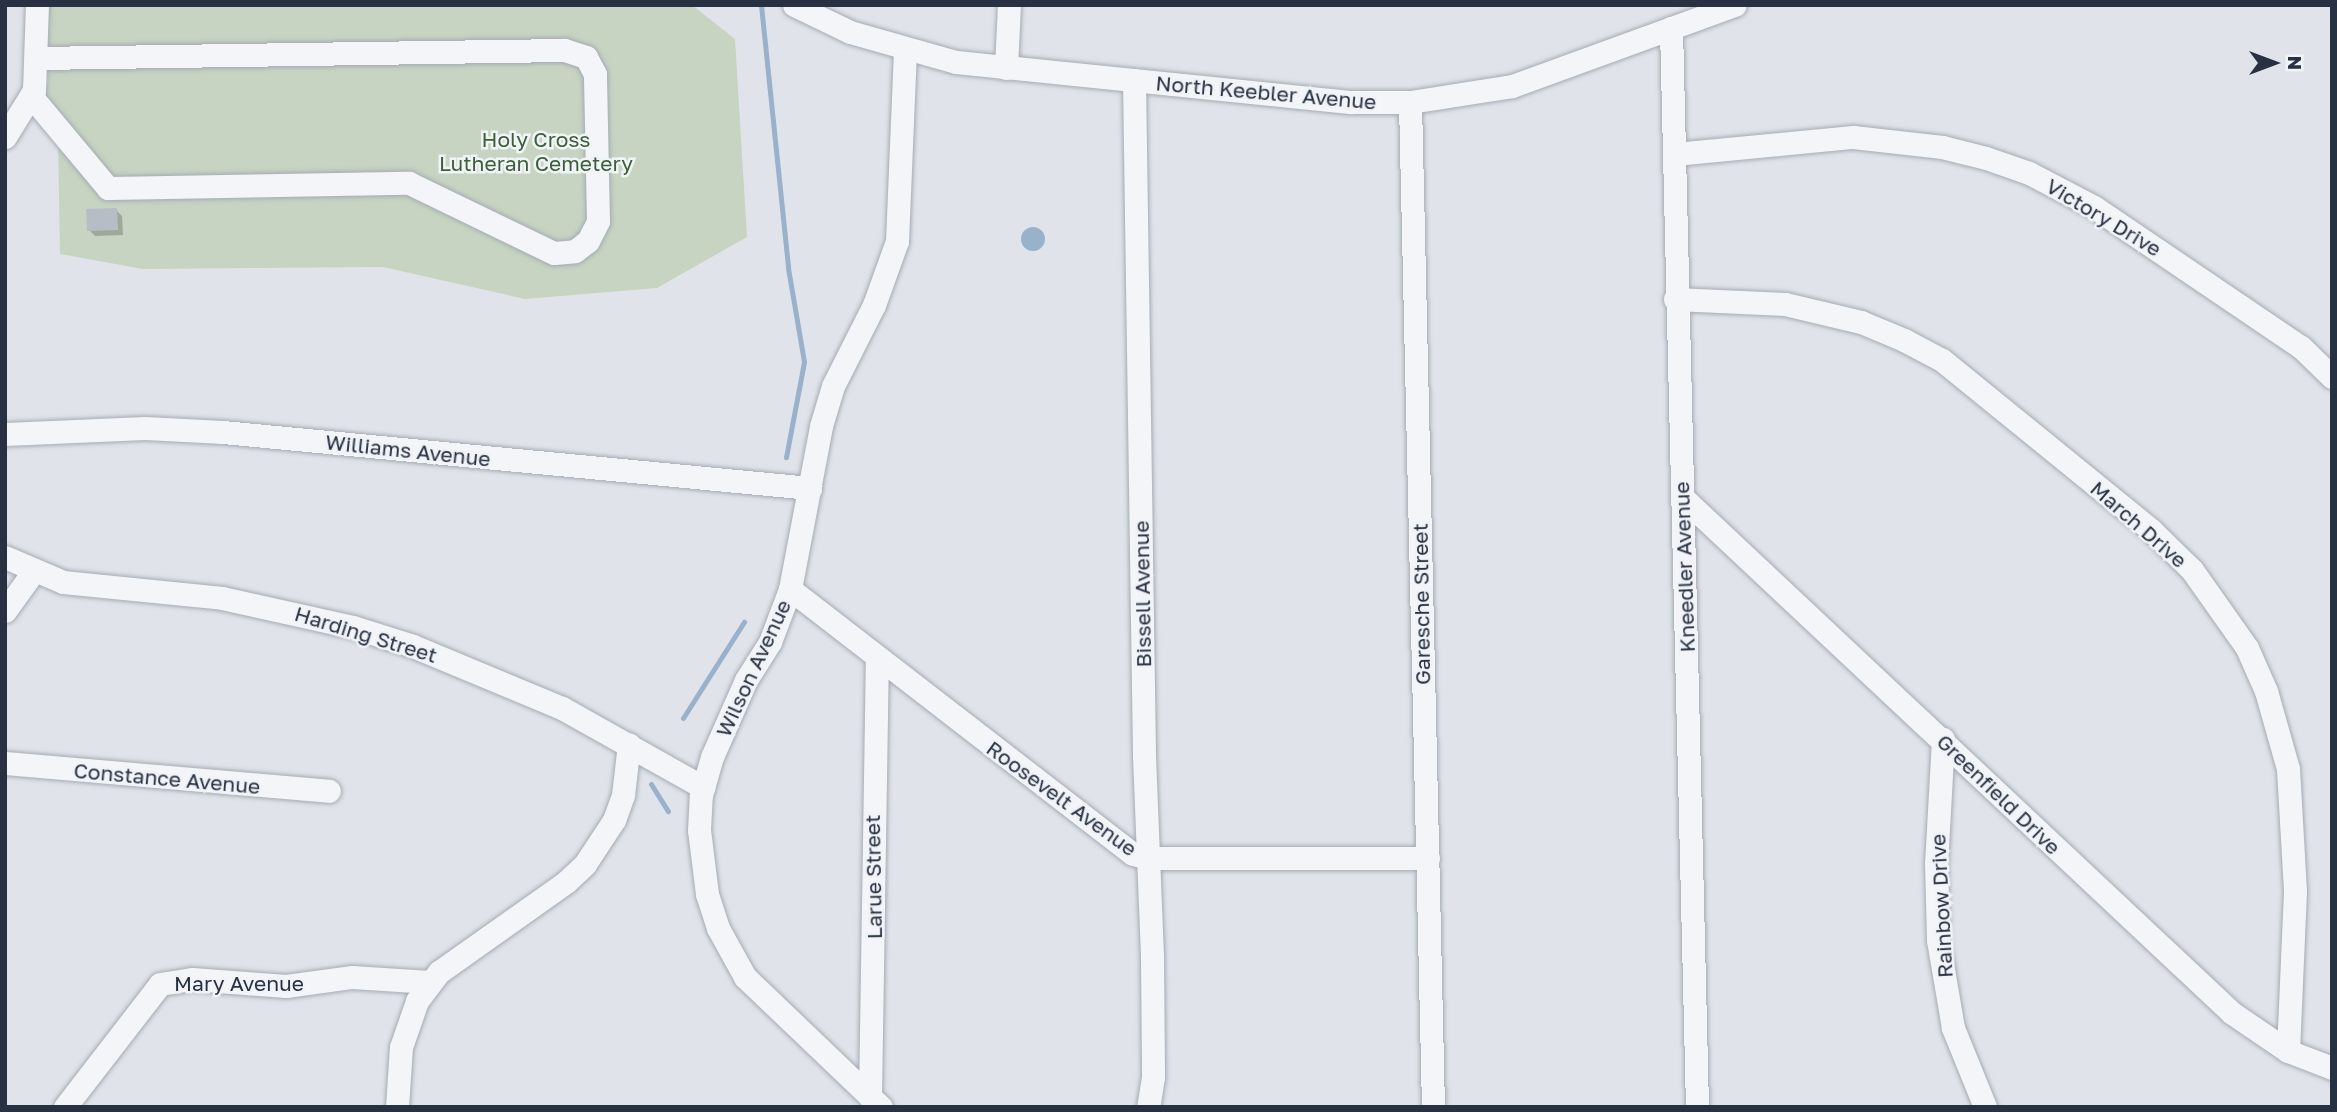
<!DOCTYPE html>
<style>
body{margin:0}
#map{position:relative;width:2337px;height:1112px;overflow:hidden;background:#e0e4ea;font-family:"Golos Text",sans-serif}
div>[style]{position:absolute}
.green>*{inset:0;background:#c6d4c1}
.water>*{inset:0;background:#9ab1cb}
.round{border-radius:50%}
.shadow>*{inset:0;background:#0003}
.stream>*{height:5px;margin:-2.5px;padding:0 2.5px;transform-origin:2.5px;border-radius:2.5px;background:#9ab1cb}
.building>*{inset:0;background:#b7bdc7}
.roads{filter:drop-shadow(0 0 2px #a5abb4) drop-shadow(0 0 2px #a5abb4)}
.minor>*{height:23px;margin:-11.5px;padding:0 11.5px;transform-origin:11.5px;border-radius:11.5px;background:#f3f5f8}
span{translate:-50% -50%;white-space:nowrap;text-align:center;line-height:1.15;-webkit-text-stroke:5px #f0f3f7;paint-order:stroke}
.street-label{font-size:21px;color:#283142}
.park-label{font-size:21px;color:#3c5f35}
.frame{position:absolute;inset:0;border:7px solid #283142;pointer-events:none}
.north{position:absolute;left:2239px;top:28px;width:70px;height:70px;-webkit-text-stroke:5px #f0f3f7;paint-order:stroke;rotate:90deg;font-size:19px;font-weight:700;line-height:28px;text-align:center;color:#283142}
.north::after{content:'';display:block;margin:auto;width:24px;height:32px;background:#283142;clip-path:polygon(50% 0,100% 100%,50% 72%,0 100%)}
</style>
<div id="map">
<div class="green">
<div style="clip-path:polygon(47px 5px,692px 5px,735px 39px,747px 237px,657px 288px,525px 299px,383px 267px,143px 269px,60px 254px,58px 139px,38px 113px,48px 83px)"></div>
</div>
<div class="water">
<div class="round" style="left:1021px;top:227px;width:24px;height:24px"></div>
</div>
<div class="shadow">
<div style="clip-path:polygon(116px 210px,122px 216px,123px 235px,95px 236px,89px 230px)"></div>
</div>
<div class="stream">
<div style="left:761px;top:5px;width:264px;rotate:84.1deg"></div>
<div style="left:788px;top:268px;width:95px;rotate:80.3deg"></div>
<div style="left:804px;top:362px;width:97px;rotate:100.7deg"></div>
<div style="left:683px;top:718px;width:114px;rotate:-57.6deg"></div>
<div style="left:651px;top:784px;width:32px;rotate:58deg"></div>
</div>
<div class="building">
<div style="clip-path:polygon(117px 208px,118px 230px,87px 231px,86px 209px)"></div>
</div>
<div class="roads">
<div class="minor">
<div style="left:794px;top:5px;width:62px;rotate:25.7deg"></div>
<div style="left:850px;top:32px;width:110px;rotate:15.8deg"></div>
<div style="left:956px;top:62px;width:398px;rotate:5.8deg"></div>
<div style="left:1352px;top:102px;width:58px"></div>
<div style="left:1410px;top:102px;width:103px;rotate:-8.9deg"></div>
<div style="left:1512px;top:86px;width:237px;rotate:-20deg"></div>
<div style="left:1671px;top:28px;width:1079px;rotate:88.62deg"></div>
<div style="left:1006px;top:68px;width:63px;rotate:-87.3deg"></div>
<div style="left:1134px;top:80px;width:676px;rotate:89.15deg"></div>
<div style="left:1144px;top:756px;width:201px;rotate:87.7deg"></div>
<div style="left:1152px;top:957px;width:120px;rotate:89.5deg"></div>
<div style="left:1153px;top:1077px;width:30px;rotate:99deg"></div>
<div style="left:31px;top:96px;width:120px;rotate:50.1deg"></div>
<div style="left:108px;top:188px;width:301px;rotate:-1deg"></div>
<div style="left:409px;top:183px;width:161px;rotate:25.8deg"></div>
<div style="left:554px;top:253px;width:21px;rotate:-5deg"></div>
<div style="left:575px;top:251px;width:16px;rotate:-38deg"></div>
<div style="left:588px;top:241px;width:22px;rotate:-63deg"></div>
<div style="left:598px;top:221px;width:147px;rotate:-91.2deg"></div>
<div style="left:595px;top:74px;width:19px;rotate:-118deg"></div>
<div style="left:586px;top:57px;width:23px;rotate:-162deg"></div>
<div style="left:564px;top:50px;width:527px;rotate:179.13deg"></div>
<div style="left:1410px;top:102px;width:1005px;rotate:88.69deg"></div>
<div style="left:5px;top:137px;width:55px;rotate:-58.3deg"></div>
<div style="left:34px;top:90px;width:85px;rotate:-88deg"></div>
<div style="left:1675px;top:154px;width:179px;rotate:-5.5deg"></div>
<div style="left:1853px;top:137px;width:90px;rotate:6.4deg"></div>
<div style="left:1942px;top:147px;width:45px;rotate:14deg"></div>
<div style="left:1986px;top:158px;width:46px;rotate:19.2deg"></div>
<div style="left:2029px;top:173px;width:73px;rotate:27.6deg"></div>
<div style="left:2094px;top:207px;width:250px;rotate:34.1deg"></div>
<div style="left:2301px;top:347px;width:43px;rotate:44.1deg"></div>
<div style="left:1675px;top:299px;width:110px;rotate:2.6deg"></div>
<div style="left:1785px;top:304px;width:78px;rotate:13.3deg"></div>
<div style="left:1861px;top:322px;width:47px;rotate:22.7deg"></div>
<div style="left:1904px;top:340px;width:43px;rotate:27.8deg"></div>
<div style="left:1942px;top:360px;width:269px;rotate:39.1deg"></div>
<div style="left:2151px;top:530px;width:57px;rotate:44.3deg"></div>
<div style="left:2192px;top:570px;width:95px;rotate:54.8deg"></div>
<div style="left:2247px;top:648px;width:47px;rotate:66.2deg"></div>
<div style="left:2266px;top:691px;width:81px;rotate:74.2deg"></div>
<div style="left:2288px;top:769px;width:122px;rotate:86.7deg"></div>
<div style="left:2295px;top:891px;width:160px;rotate:92.5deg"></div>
<div style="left:5px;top:434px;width:140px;rotate:-2.5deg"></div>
<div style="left:145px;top:428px;width:78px;rotate:2.9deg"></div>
<div style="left:223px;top:432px;width:590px;rotate:5.45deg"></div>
<div style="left:1682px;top:497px;width:754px;rotate:43.17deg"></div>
<div style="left:2232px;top:1013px;width:68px;rotate:34.2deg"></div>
<div style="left:2288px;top:1051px;width:47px;rotate:21.1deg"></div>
<div style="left:5px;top:557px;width:63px;rotate:23.3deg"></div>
<div style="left:63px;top:582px;width:160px;rotate:5.7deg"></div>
<div style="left:222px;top:598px;width:134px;rotate:12.5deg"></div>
<div style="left:353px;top:627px;width:63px;rotate:17.6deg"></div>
<div style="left:413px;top:646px;width:161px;rotate:22.6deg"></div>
<div style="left:562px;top:708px;width:162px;rotate:29.3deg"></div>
<div style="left:790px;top:589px;width:433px;rotate:37.7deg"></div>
<div style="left:1133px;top:854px;width:16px;rotate:15deg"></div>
<div style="left:1148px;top:858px;width:280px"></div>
<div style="left:5px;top:611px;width:48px;rotate:-54.3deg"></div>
<div style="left:1943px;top:739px;width:124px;rotate:93.2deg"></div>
<div style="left:1936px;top:863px;width:77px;rotate:88.5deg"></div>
<div style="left:1938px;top:940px;width:89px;rotate:80.3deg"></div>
<div style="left:1953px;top:1028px;width:85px;rotate:67.9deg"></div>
<div style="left:5px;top:763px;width:325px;rotate:4.9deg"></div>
<div style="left:870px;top:1097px;width:440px;rotate:-89.1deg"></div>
<div style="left:65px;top:1107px;width:155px;rotate:-52.3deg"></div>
<div style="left:160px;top:984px;width:32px;rotate:-9deg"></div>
<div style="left:192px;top:979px;width:94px;rotate:4.3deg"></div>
<div style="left:286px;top:986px;width:67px;rotate:-7.8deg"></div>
<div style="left:352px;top:977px;width:78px;rotate:3.7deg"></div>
<div style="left:397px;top:1107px;width:60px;rotate:-86.2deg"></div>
<div style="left:401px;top:1047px;width:49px;rotate:-70.8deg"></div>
<div style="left:417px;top:1001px;width:36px;rotate:-53deg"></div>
<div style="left:439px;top:972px;width:156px;rotate:-35.3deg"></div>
<div style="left:566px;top:882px;width:26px;rotate:-43deg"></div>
<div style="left:585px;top:864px;width:53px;rotate:-56.6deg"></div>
<div style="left:614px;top:820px;width:27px;rotate:-70deg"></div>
<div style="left:623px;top:795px;width:51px;rotate:-83.3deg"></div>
<div style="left:881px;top:1107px;width:188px;rotate:-136.3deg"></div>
<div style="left:745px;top:977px;width:56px;rotate:-118.9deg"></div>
<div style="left:718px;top:928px;width:36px;rotate:-108deg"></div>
<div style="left:707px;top:894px;width:64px;rotate:-97.1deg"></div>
<div style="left:699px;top:830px;width:35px;rotate:-87deg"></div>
<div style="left:701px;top:795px;width:40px;rotate:-74deg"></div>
<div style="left:712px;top:757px;width:84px;rotate:-66.2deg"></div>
<div style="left:746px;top:680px;width:45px;rotate:-57.7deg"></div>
<div style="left:770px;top:642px;width:57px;rotate:-69.3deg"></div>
<div style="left:790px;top:589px;width:166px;rotate:-79.2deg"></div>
<div style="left:821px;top:426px;width:42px;rotate:-73.3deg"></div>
<div style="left:833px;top:386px;width:91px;rotate:-63.2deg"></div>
<div style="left:874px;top:305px;width:68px;rotate:-70.2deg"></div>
<div style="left:897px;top:241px;width:190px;rotate:-87.6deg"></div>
</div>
</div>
<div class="street-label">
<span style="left:1266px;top:92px;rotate:5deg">North Keebler Avenue</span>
<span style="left:2104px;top:217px;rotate:31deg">Victory Drive</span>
<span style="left:408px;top:450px;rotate:6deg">Williams Avenue</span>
<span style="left:2139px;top:524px;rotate:41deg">March Drive</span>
<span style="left:1684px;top:567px;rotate:-92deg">Kneedler Avenue</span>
<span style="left:1142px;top:594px;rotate:-91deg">Bissell Avenue</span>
<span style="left:1421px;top:604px;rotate:-91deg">Garesche Street</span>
<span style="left:366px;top:634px;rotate:17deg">Harding Street</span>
<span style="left:753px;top:668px;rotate:-65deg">Wilson Avenue</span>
<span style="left:167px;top:778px;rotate:5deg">Constance Avenue</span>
<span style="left:1999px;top:794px;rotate:44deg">Greenfield Drive</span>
<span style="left:1062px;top:798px;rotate:36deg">Roosevelt Avenue</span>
<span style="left:873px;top:877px;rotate:-91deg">Larue Street</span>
<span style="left:1941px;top:906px;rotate:-93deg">Rainbow Drive</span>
<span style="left:239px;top:983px">Mary Avenue</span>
</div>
<div class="park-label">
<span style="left:536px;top:151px">Holy Cross<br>Lutheran Cemetery</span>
</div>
<div class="frame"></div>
<div class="north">N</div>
</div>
